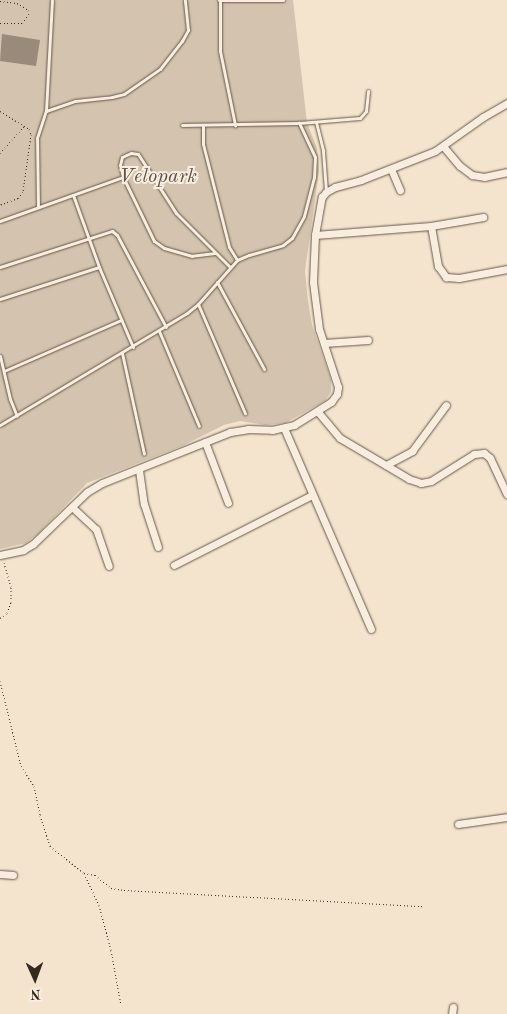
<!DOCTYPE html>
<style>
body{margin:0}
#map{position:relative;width:507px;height:1014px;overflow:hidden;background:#f4e4cd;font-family:"Old Standard TT",serif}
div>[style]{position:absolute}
.green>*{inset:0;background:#d4c4af}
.building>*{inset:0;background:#998a79}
.path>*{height:1px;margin-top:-0.5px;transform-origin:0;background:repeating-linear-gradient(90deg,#36291f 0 1px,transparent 0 3.5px)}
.roads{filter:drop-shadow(0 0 1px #66584a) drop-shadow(0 0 1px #66584a)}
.lane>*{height:3px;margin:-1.5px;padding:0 1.5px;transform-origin:1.5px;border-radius:1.5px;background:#f8edde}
.street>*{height:7px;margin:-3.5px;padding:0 3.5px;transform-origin:3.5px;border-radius:3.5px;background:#f8edde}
span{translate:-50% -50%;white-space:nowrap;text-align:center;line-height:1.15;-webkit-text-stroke:4px #f8edde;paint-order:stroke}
.park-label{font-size:20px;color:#5e5043;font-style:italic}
.north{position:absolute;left:10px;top:954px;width:50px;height:50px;-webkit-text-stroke:4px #f8edde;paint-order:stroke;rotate:178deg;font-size:14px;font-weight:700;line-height:20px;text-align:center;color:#36291f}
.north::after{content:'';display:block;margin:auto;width:18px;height:22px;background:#36291f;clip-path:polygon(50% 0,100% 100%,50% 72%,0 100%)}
</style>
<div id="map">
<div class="green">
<div style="clip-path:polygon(0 0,293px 0,307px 123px,317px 148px,319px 171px,305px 271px,308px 301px,312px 325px,331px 380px,331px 392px,325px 401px,285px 423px,266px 425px,240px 421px,224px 425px,182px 446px,87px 483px,39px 533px,26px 543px,0 549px)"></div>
</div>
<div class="building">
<div style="clip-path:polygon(2px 34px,40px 40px,36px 66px,0 61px)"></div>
</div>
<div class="path">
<div style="left:0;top:1px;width:17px;rotate:7deg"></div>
<div style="left:17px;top:3px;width:13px;rotate:32deg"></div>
<div style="left:28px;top:10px;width:4px;rotate:76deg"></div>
<div style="left:29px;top:14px;width:11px;rotate:128deg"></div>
<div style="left:22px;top:23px;width:22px;rotate:180deg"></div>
<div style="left:0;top:111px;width:34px;rotate:32deg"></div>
<div style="left:29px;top:129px;width:5px;rotate:68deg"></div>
<div style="left:31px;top:134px;width:59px;rotate:97.9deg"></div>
<div style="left:23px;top:192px;width:8px;rotate:130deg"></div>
<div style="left:18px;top:198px;width:19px;rotate:159deg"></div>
<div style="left:0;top:153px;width:36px;rotate:-48deg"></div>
<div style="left:0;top:618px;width:9px;rotate:-36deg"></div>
<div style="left:7px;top:613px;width:12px;rotate:-70deg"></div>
<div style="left:11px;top:602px;width:15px;rotate:-90deg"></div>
<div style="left:11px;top:587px;width:25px;rotate:-106deg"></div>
<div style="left:0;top:681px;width:88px;rotate:76.1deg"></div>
<div style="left:21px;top:766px;width:24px;rotate:57deg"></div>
<div style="left:34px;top:786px;width:30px;rotate:78deg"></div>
<div style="left:40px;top:815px;width:33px;rotate:72deg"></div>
<div style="left:50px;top:846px;width:43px;rotate:38.5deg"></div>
<div style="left:84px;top:873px;width:35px;rotate:65deg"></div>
<div style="left:99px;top:905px;width:47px;rotate:75.1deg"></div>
<div style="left:111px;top:950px;width:56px;rotate:79.7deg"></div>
<div style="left:84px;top:873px;width:11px;rotate:10deg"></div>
<div style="left:95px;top:875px;width:21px;rotate:39deg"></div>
<div style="left:111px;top:888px;width:13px;rotate:9deg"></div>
<div style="left:124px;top:890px;width:299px;rotate:3.1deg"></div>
</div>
<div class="roads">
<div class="lane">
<div style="left:219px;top:0;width:64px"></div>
<div style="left:220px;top:0;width:51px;rotate:90deg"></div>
<div style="left:220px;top:51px;width:76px;rotate:78.5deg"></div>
<div style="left:46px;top:111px;width:31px;rotate:-19deg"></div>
<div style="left:75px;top:101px;width:37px;rotate:-6deg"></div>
<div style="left:112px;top:97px;width:12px;rotate:-14deg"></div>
<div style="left:124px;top:94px;width:44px;rotate:-34.8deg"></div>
<div style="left:160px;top:69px;width:36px;rotate:-52deg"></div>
<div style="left:182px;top:41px;width:13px;rotate:-61deg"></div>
<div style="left:188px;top:30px;width:30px;rotate:-96deg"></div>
<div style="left:316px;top:122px;width:30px;rotate:76deg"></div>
<div style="left:323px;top:151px;width:40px;rotate:85.7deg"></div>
<div style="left:299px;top:123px;width:61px;rotate:-4.7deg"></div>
<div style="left:360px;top:118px;width:9px;rotate:-49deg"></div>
<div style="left:366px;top:111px;width:20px;rotate:-84deg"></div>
<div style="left:203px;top:126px;width:18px;rotate:90deg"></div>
<div style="left:203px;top:144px;width:106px;rotate:75.8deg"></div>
<div style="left:229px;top:247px;width:15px;rotate:58deg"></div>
<div style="left:73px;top:195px;width:77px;rotate:70.1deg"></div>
<div style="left:99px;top:267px;width:87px;rotate:67deg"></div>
<div style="left:38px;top:206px;width:68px;rotate:-90.8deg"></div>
<div style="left:37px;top:138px;width:28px;rotate:-72deg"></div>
<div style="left:46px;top:111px;width:111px;rotate:-86.9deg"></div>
<div style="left:0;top:221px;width:131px;rotate:-19.7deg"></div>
<div style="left:215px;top:253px;width:23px;rotate:173deg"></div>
<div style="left:192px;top:256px;width:29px;rotate:-164deg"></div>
<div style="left:164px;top:248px;width:12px;rotate:-145deg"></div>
<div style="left:154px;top:241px;width:71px;rotate:-115.8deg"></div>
<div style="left:123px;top:177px;width:12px;rotate:-104deg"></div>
<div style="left:120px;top:165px;width:8px;rotate:-76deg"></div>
<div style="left:122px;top:157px;width:10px;rotate:-24deg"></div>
<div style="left:131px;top:153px;width:7px;rotate:8deg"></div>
<div style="left:138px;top:154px;width:70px;rotate:57.2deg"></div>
<div style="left:176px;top:213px;width:76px;rotate:45deg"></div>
<div style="left:0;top:267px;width:118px;rotate:-17.8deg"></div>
<div style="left:112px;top:231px;width:6px;rotate:39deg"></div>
<div style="left:117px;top:235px;width:104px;rotate:62deg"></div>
<div style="left:217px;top:282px;width:99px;rotate:61.6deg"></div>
<div style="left:0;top:299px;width:104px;rotate:-17.9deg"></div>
<div style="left:198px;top:304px;width:119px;rotate:66.7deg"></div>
<div style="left:159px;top:331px;width:103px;rotate:67.2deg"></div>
<div style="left:122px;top:353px;width:103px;rotate:77.7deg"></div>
<div style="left:0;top:356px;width:44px;rotate:76.9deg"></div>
<div style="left:10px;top:399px;width:18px;rotate:68deg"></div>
<div style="left:4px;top:371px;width:128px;rotate:-23.6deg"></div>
<div style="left:0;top:425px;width:218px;rotate:-30.9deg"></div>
<div style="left:187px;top:313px;width:14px;rotate:-39deg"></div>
<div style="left:198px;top:304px;width:59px;rotate:-48.4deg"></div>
<div style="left:237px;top:260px;width:13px;rotate:-23deg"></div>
<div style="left:249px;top:255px;width:35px;rotate:-16deg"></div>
<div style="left:283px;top:245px;width:11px;rotate:-38deg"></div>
<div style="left:292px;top:238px;width:25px;rotate:-61deg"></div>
<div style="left:304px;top:216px;width:40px;rotate:-75.6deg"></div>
<div style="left:314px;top:177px;width:20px;rotate:-87deg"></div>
<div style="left:315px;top:157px;width:38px;rotate:-115deg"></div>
<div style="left:299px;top:123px;width:117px;rotate:179deg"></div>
</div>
<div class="street">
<div style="left:443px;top:146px;width:26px;rotate:50deg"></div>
<div style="left:460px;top:166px;width:15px;rotate:37deg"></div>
<div style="left:472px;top:175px;width:12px;rotate:9deg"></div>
<div style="left:484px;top:177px;width:24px;rotate:-12deg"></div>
<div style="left:391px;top:169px;width:23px;rotate:67deg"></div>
<div style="left:431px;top:226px;width:41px;rotate:80.1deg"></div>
<div style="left:438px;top:266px;width:14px;rotate:54deg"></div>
<div style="left:446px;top:277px;width:13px;rotate:4deg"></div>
<div style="left:459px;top:278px;width:49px;rotate:-10.6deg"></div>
<div style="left:315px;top:235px;width:116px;rotate:-4.4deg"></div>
<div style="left:431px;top:226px;width:53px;rotate:-9.8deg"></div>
<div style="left:324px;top:343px;width:44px;rotate:-3.9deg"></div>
<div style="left:318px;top:412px;width:34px;rotate:50deg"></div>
<div style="left:340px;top:438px;width:80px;rotate:30.7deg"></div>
<div style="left:409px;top:479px;width:13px;rotate:18deg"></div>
<div style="left:421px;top:483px;width:10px;rotate:-11deg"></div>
<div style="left:431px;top:481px;width:51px;rotate:-32.1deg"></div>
<div style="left:474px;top:454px;width:10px;rotate:-6deg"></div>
<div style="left:484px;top:453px;width:8px;rotate:40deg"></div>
<div style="left:490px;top:458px;width:40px;rotate:65deg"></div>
<div style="left:284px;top:428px;width:219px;rotate:66.6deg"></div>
<div style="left:205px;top:442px;width:65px;rotate:69.3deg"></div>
<div style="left:386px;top:465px;width:30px;rotate:-28deg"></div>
<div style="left:412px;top:451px;width:57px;rotate:-53.5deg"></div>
<div style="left:139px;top:470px;width:34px;rotate:82deg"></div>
<div style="left:144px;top:504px;width:45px;rotate:72deg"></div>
<div style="left:72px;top:507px;width:33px;rotate:43deg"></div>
<div style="left:96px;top:529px;width:39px;rotate:71deg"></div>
<div style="left:0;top:555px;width:24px;rotate:-12deg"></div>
<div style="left:23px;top:550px;width:12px;rotate:-31deg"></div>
<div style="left:33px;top:544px;width:75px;rotate:-43.9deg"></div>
<div style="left:87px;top:492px;width:17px;rotate:-31deg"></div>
<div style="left:102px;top:483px;width:138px;rotate:-21.7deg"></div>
<div style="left:230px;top:432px;width:18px;rotate:-9deg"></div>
<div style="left:248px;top:429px;width:24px;rotate:2deg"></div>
<div style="left:272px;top:430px;width:23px;rotate:-13deg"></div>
<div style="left:294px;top:425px;width:44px;rotate:-31.9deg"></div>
<div style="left:331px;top:402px;width:10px;rotate:-53deg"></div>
<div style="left:337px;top:394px;width:7px;rotate:-82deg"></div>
<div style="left:338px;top:387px;width:61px;rotate:-108.1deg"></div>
<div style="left:319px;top:329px;width:47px;rotate:-97.3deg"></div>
<div style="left:313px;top:282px;width:47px;rotate:-87.6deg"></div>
<div style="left:315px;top:235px;width:39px;rotate:-80deg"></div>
<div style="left:322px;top:197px;width:6px;rotate:-51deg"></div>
<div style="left:326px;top:192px;width:10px;rotate:-29deg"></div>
<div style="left:335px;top:187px;width:27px;rotate:-15deg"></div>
<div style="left:361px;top:180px;width:79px;rotate:-21.4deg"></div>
<div style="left:435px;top:151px;width:59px;rotate:-35.3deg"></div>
<div style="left:483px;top:117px;width:28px;rotate:-30deg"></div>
<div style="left:174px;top:565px;width:155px;rotate:-26.9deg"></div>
<div style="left:458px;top:824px;width:49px;rotate:-8.1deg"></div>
<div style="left:0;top:874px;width:13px;rotate:4deg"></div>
<div style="left:452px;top:1014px;width:7px;rotate:-82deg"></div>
</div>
</div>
<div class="park-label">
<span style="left:158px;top:177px">Velopark</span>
</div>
<div class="north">N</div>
</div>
